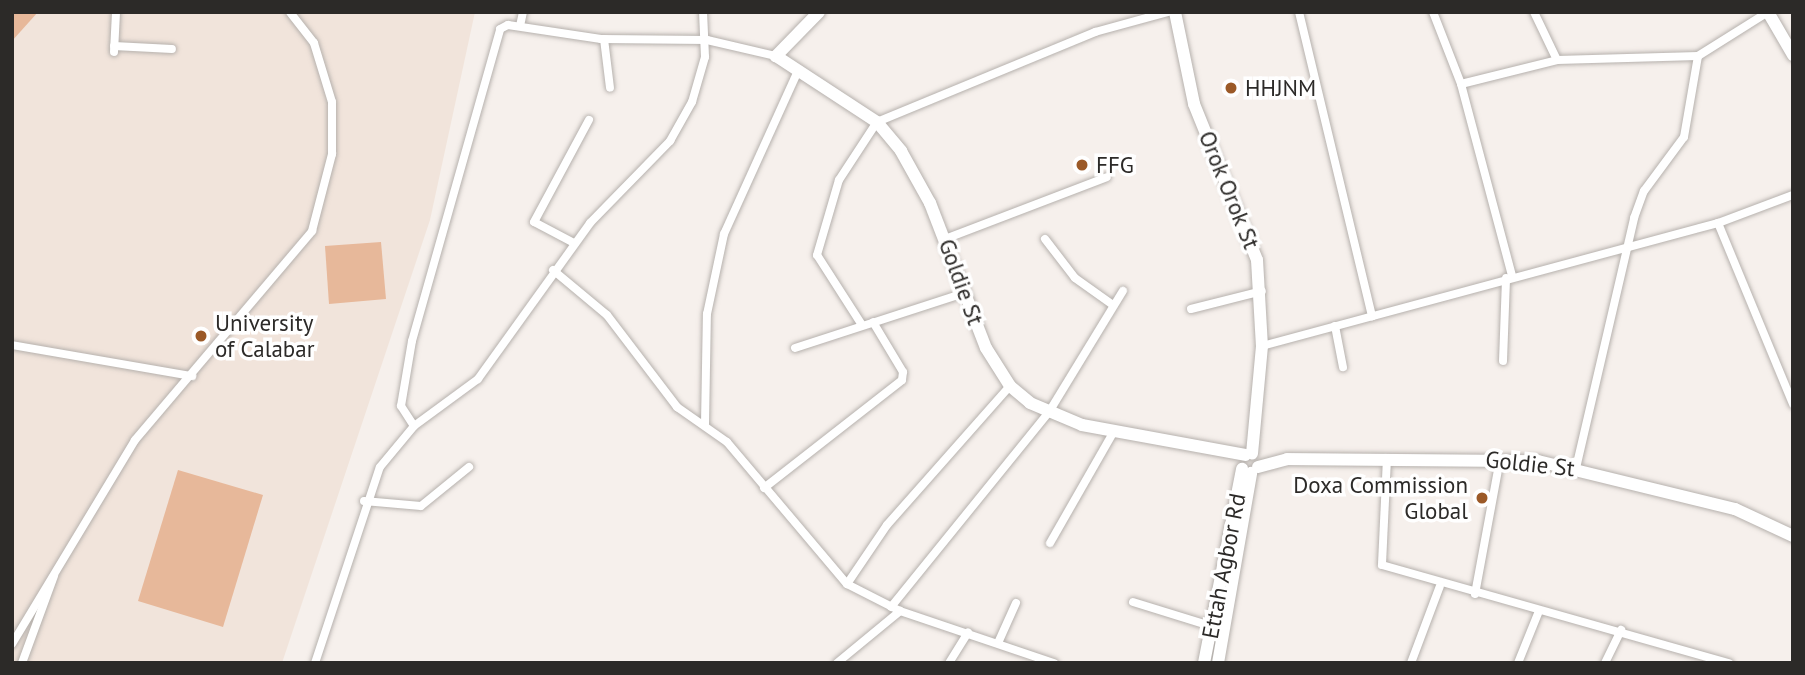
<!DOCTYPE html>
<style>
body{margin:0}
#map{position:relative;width:1805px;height:675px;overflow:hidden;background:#f6f0ec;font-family:"PT Sans",sans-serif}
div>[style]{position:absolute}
.built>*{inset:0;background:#f1e4db}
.green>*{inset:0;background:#e7b89a}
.roads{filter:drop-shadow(0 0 2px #b6b1ad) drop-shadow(0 0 2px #b6b1ad)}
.street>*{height:8px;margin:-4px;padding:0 4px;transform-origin:4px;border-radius:4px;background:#fff}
.secondary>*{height:12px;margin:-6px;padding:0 6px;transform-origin:6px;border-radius:6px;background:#fff}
.dots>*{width:19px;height:19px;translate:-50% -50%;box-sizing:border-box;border:4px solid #fff;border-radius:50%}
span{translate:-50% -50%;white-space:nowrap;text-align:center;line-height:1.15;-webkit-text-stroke:7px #fff;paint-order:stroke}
.poi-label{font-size:23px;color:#2c2a28}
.left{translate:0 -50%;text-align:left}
.right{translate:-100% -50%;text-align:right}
.street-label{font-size:23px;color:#2c2a28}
.frame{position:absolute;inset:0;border:14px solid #2c2a28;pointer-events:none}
</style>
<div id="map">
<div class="built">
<div style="clip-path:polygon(12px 12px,475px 12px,430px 220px,282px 663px,12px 663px)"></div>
</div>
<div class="green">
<div style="clip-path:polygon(12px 12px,38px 12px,12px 41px)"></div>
<div style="clip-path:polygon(381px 242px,386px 299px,329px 304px,325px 246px)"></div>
<div style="clip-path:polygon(178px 470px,263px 495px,223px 627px,138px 601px)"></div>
</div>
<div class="roads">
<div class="street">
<div style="left:1299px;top:12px;width:313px;rotate:76.5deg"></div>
<div style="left:1433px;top:12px;width:77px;rotate:68.7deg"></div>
<div style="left:1461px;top:84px;width:199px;rotate:75.1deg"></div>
<div style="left:1534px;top:12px;width:53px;rotate:64.4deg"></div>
<div style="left:520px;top:26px;width:14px;rotate:-78deg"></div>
<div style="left:604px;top:39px;width:49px;rotate:83deg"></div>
<div style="left:114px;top:46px;width:58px;rotate:3deg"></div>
<div style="left:114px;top:52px;width:40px;rotate:-87.1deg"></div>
<div style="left:1461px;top:84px;width:99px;rotate:-14deg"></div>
<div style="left:1557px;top:60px;width:141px;rotate:-1.6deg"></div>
<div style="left:1718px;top:223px;width:196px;rotate:67.5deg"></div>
<div style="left:945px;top:239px;width:173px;rotate:-20.9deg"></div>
<div style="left:1045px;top:239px;width:49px;rotate:52.4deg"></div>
<div style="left:1075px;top:278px;width:47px;rotate:35.4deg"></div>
<div style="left:574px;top:243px;width:45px;rotate:-152.3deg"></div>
<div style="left:534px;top:222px;width:116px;rotate:-61.7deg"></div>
<div style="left:553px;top:270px;width:70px;rotate:39.8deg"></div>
<div style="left:607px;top:315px;width:116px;rotate:52.7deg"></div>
<div style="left:677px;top:407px;width:61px;rotate:35deg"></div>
<div style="left:727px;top:442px;width:186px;rotate:49.8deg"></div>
<div style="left:847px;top:584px;width:59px;rotate:27deg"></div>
<div style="left:900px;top:611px;width:163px;rotate:18.7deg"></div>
<div style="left:1191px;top:309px;width:73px;rotate:-14.2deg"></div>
<div style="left:862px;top:325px;width:83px;rotate:-122.7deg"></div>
<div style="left:817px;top:255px;width:78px;rotate:-73.7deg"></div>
<div style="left:839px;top:180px;width:69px;rotate:-56.8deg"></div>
<div style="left:877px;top:122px;width:236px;rotate:-22.4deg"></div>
<div style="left:1095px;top:32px;width:76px;rotate:-15.3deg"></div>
<div style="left:1335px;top:326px;width:42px;rotate:79deg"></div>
<div style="left:12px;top:345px;width:183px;rotate:9.8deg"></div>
<div style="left:1262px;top:346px;width:472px;rotate:-15.1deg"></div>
<div style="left:1718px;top:223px;width:80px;rotate:-20.5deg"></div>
<div style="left:795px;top:348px;width:178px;rotate:-18deg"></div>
<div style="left:1503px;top:361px;width:83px;rotate:-87.9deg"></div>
<div style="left:705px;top:424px;width:110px;rotate:-89deg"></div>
<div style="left:707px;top:314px;width:82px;rotate:-78deg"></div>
<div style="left:724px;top:234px;width:181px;rotate:-65.6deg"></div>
<div style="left:414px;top:426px;width:24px;rotate:-123deg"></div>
<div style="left:401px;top:406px;width:66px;rotate:-80.4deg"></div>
<div style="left:412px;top:341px;width:324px;rotate:-74.2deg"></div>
<div style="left:500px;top:29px;width:9px;rotate:-27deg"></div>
<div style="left:508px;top:25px;width:94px;rotate:8.6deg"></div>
<div style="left:601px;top:39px;width:106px;rotate:0.5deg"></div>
<div style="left:707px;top:40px;width:71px;rotate:13.1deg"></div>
<div style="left:1387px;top:458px;width:107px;rotate:92.7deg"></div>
<div style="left:1382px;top:565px;width:361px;rotate:15.8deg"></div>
<div style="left:1576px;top:468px;width:257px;rotate:-76.9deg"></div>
<div style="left:1634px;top:218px;width:29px;rotate:-70deg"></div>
<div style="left:1644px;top:191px;width:67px;rotate:-53.5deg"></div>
<div style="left:1684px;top:137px;width:82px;rotate:-80.2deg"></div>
<div style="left:1698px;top:56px;width:83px;rotate:-32.2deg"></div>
<div style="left:764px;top:488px;width:175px;rotate:-38deg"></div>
<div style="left:902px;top:380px;width:8px;rotate:-83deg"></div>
<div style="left:903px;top:372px;width:58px;rotate:-121deg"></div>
<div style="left:364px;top:501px;width:57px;rotate:5deg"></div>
<div style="left:421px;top:506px;width:62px;rotate:-39.1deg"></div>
<div style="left:1050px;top:543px;width:127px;rotate:-60.2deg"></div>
<div style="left:847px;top:584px;width:71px;rotate:-55.9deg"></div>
<div style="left:887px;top:525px;width:186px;rotate:-48.5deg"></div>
<div style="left:1475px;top:594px;width:137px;rotate:-79.5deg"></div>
<div style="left:1133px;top:602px;width:85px;rotate:17.2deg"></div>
<div style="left:891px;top:607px;width:251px;rotate:-51deg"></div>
<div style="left:1049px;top:412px;width:142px;rotate:-58.6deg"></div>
<div style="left:998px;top:643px;width:44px;rotate:-65.8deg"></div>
<div style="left:12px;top:644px;width:238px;rotate:-58.9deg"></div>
<div style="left:135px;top:440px;width:274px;rotate:-49.7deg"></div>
<div style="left:312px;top:231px;width:80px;rotate:-75.4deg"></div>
<div style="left:332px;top:154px;width:52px;rotate:-90deg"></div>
<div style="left:332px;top:102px;width:62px;rotate:-107deg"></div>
<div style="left:314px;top:43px;width:39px;rotate:-128deg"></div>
<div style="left:22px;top:663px;width:93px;rotate:-69.8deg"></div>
<div style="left:315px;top:663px;width:206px;rotate:-71.7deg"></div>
<div style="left:380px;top:467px;width:53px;rotate:-50.3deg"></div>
<div style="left:414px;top:426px;width:79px;rotate:-36.3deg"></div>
<div style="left:478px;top:379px;width:192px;rotate:-54.3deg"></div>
<div style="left:590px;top:223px;width:115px;rotate:-45.7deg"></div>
<div style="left:670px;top:141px;width:45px;rotate:-60.6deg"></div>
<div style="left:692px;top:102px;width:47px;rotate:-73.9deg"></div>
<div style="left:705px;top:57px;width:45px;rotate:-92.5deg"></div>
<div style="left:837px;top:663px;width:82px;rotate:-39.5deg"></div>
<div style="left:949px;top:663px;width:36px;rotate:-58deg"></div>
<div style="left:1411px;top:663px;width:82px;rotate:-69.4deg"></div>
<div style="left:1518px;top:663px;width:56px;rotate:-68deg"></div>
<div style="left:1605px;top:663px;width:37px;rotate:-64deg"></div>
</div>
<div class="secondary">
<div style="left:819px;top:12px;width:62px;rotate:134.3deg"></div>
<div style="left:776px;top:56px;width:121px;rotate:33.2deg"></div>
<div style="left:877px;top:122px;width:38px;rotate:50deg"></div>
<div style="left:901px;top:151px;width:60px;rotate:60.9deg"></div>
<div style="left:930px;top:203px;width:155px;rotate:68.9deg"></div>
<div style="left:986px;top:348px;width:45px;rotate:57.7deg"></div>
<div style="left:1010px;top:386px;width:26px;rotate:40deg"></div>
<div style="left:1030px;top:403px;width:56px;rotate:22.9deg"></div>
<div style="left:1082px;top:425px;width:166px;rotate:10.4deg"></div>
<div style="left:1175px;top:12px;width:94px;rotate:78.3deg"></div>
<div style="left:1194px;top:104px;width:168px;rotate:68deg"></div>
<div style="left:1257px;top:260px;width:86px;rotate:86.7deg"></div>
<div style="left:1262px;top:346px;width:108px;rotate:95.3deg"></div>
<div style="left:1768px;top:12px;width:50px;rotate:59.8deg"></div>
<div style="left:1258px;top:467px;width:30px;rotate:-15deg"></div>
<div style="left:1287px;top:459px;width:251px;rotate:0.5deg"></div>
<div style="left:1538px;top:461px;width:203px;rotate:13.7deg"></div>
<div style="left:1735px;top:509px;width:64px;rotate:25deg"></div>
<div style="left:1204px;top:663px;width:198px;rotate:-78.9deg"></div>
<div style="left:1218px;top:663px;width:193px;rotate:-80.1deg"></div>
</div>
</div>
<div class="dots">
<div style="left:1231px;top:88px;background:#9b5927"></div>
<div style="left:1082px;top:165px;background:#9b5927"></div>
<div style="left:201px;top:336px;background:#9b5927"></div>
<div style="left:1482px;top:498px;background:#9b5927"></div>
</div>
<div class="poi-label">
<span class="left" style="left:1245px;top:88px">HHJNM</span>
<span class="left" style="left:1096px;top:165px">FFG</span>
<span class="left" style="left:215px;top:336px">University<br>of Calabar</span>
<span class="right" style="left:1468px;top:498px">Doxa Commission<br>Global</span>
</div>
<div class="street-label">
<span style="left:1229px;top:190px;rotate:68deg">Orok Orok St</span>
<span style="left:961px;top:282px;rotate:70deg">Goldie St</span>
<span style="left:1530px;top:464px;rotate:6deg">Goldie St</span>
<span style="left:1224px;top:566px;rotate:-79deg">Ettah Agbor Rd</span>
</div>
<div class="frame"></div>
</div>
